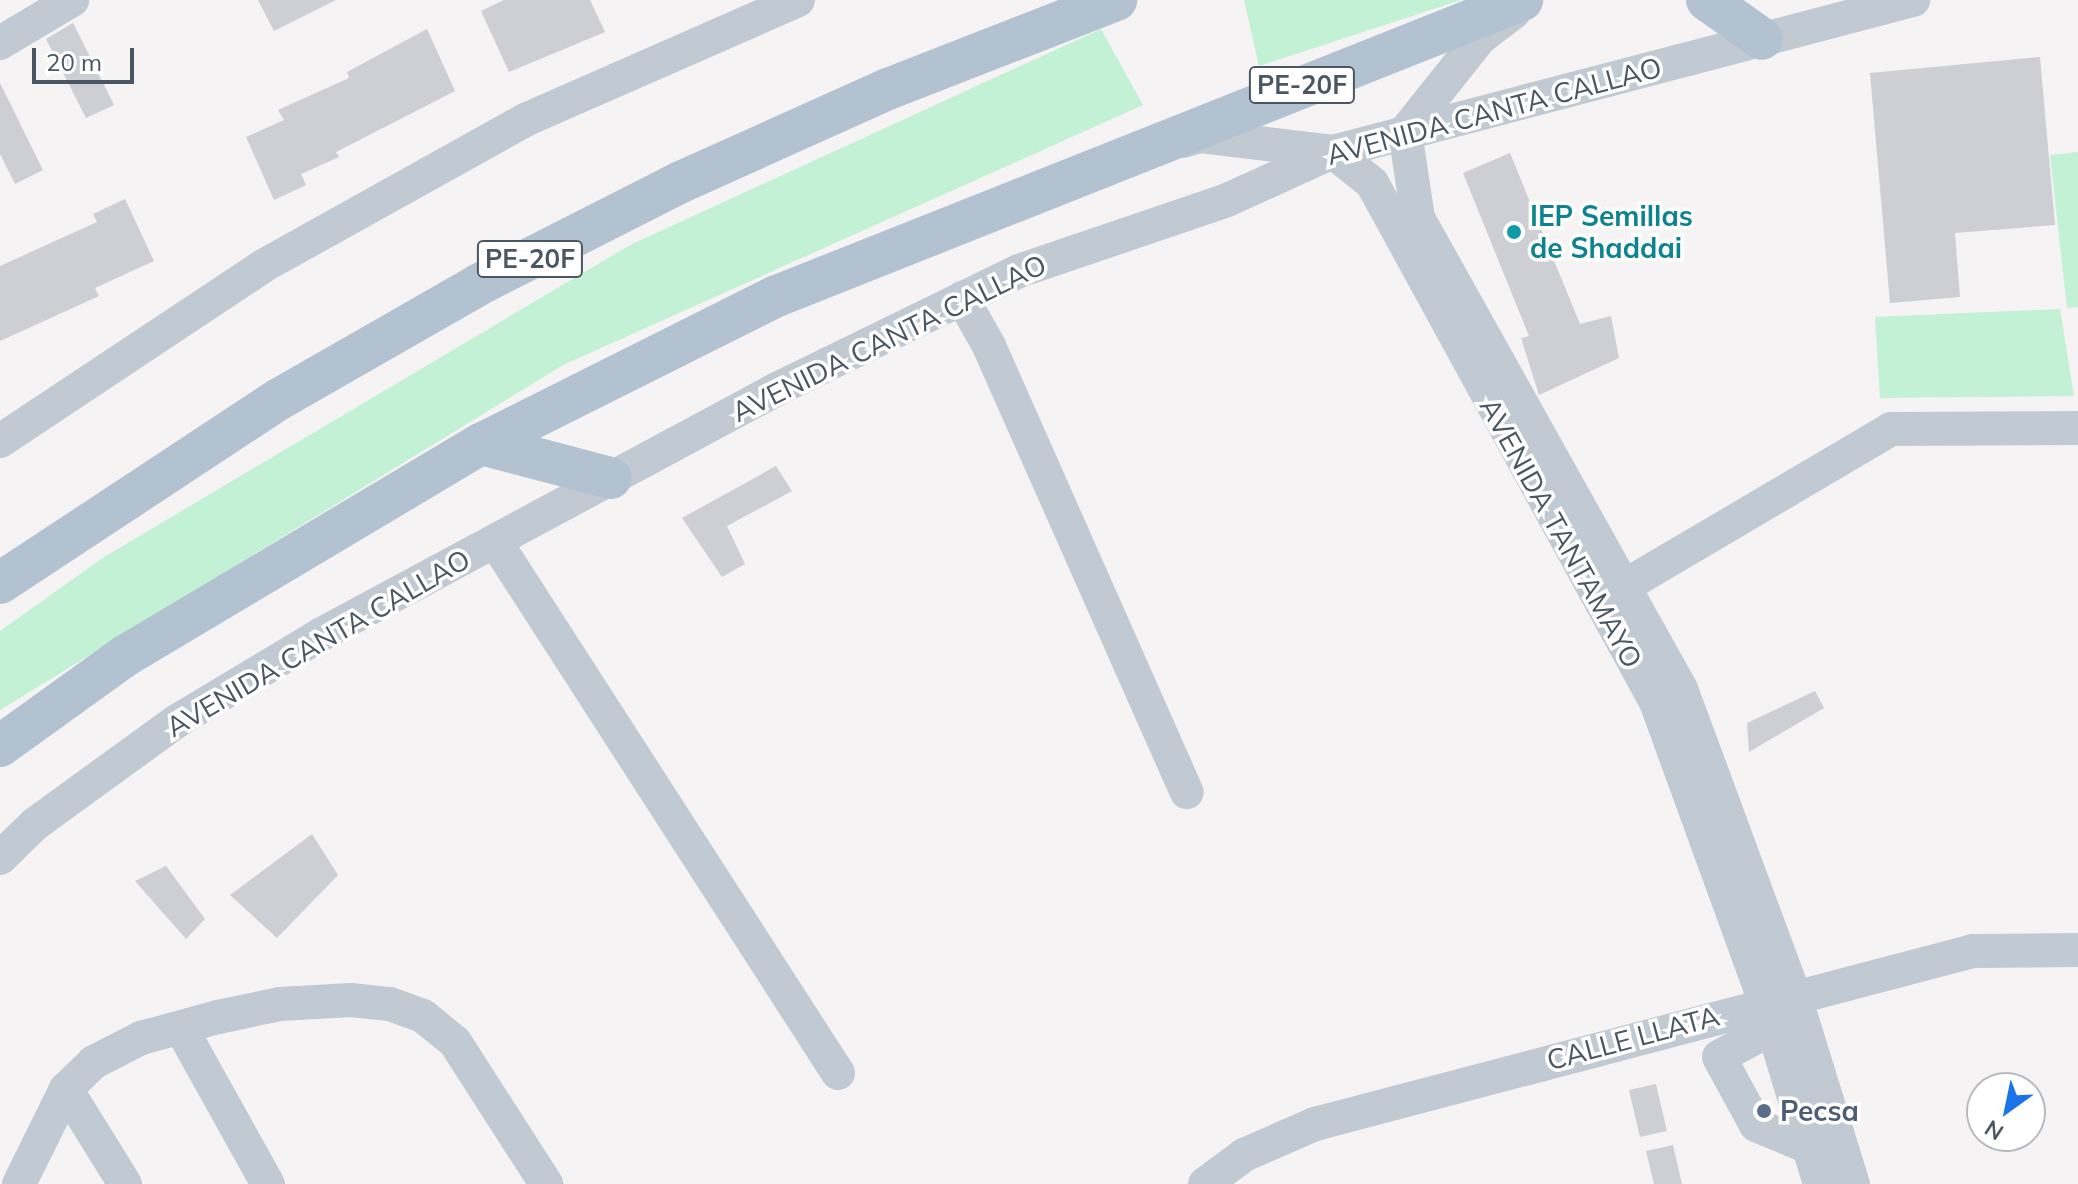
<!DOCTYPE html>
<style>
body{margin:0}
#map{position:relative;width:2078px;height:1184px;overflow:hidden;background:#f5f3f3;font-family:Mulish,sans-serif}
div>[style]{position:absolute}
.green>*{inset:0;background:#c3f1d5}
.building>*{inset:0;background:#cdcfd5}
.minor>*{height:34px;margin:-17px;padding:0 17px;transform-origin:17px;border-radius:17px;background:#c1cad2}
.major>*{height:42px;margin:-21px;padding:0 21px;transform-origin:21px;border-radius:21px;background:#b3c2d1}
.dots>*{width:22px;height:22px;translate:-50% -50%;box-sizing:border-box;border:4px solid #fff;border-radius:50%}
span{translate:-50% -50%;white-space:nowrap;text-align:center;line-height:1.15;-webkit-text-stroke:7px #fff;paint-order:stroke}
.shield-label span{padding:2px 6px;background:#fff;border:2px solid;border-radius:6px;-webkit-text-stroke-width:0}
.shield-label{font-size:26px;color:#4a5661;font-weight:700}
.street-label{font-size:28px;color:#4a5661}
.culture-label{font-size:28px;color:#0d838f;font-weight:700}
.left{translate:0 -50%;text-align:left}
.service-label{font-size:28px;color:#4e5e75;font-weight:700}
.north{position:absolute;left:1966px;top:1072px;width:80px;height:80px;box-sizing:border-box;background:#fff;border:2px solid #b7bbc0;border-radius:50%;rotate:213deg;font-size:22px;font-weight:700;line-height:32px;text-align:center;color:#4a5661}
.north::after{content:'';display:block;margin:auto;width:28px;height:36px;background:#1a73e8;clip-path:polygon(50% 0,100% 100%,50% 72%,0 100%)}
.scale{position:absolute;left:32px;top:48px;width:102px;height:36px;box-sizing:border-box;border:4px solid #4a5661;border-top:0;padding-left:10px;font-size:24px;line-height:28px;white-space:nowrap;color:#4a5661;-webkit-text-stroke:6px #fff;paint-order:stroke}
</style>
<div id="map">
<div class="green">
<div style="clip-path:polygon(1244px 0,1461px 0,1259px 66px)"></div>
<div style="clip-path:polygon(1101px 29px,1143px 105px,563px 365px,0 710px,0 631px,104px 557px,630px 245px)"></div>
<div style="clip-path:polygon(2078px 152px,2078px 307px,2067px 308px,2050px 155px)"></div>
<div style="clip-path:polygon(2060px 309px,2074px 396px,1880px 398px,1875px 317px)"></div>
</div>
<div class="building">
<div style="clip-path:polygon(258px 0,336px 0,274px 31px)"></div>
<div style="clip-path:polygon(504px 0,590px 0,605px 32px,509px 72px,481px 11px)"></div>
<div style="clip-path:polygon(73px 23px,114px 105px,86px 118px,46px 39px)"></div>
<div style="clip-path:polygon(427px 29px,455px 91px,336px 152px,339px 157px,301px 174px,306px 185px,274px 200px,246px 137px,284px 120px,278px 110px,349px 78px,347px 72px)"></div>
<div style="clip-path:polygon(2040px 57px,2055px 225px,1955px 233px,1960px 297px,1890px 303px,1870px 73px)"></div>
<div style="clip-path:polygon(0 83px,43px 170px,15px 184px,0 154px)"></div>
<div style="clip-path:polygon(1510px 153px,1580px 324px,1611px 316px,1619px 358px,1539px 395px,1521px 338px,1529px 336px,1463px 173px)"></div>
<div style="clip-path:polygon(125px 199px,154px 261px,95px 288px,99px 296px,0 341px,0 266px,97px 222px,93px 214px)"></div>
<div style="clip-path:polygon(776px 466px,792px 491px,727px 526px,745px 564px,722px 577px,682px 518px)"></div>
<div style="clip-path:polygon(1815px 691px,1824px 708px,1749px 752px,1747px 723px)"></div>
<div style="clip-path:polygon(312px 834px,338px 875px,277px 938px,230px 895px)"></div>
<div style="clip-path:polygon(166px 866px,205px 919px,186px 939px,135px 881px)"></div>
<div style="clip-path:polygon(1656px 1084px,1667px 1131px,1640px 1137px,1629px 1090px)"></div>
<div style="clip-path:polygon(1673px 1145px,1682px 1184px,1654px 1184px,1646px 1151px)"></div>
</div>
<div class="minor">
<div style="left:1514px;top:12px;width:43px;rotate:142.6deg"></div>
<div style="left:1480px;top:38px;width:120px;rotate:128.6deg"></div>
<div style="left:1405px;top:132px;width:87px;rotate:81.4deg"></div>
<div style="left:1418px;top:218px;width:539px;rotate:60.82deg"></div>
<div style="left:1681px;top:689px;width:328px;rotate:69.7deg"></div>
<div style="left:1795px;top:997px;width:196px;rotate:72.8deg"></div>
<div style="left:0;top:43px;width:84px;rotate:-30.8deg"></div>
<div style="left:1183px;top:141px;width:19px;rotate:-16deg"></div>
<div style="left:1201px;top:136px;width:133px;rotate:6.9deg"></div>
<div style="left:1333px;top:152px;width:50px;rotate:38.5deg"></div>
<div style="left:1372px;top:183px;width:592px;rotate:61.31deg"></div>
<div style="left:1656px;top:702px;width:321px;rotate:70deg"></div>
<div style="left:1766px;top:1004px;width:188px;rotate:73.3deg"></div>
<div style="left:962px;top:298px;width:55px;rotate:60.6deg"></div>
<div style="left:989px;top:346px;width:488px;rotate:66.1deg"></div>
<div style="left:0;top:441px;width:316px;rotate:-33.6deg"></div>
<div style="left:263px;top:266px;width:300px;rotate:-29.1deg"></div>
<div style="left:525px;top:120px;width:298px;rotate:-23.7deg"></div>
<div style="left:495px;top:541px;width:633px;rotate:57.19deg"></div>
<div style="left:1623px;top:587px;width:311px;rotate:-30.5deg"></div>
<div style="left:1891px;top:429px;width:187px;rotate:-0.3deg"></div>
<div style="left:0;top:858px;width:49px;rotate:-44.2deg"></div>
<div style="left:35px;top:824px;width:175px;rotate:-36deg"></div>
<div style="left:177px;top:721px;width:167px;rotate:-31deg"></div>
<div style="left:320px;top:635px;width:519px;rotate:-28.29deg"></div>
<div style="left:777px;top:389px;width:269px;rotate:-26deg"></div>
<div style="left:1019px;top:271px;width:220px;rotate:-18.8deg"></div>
<div style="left:1227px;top:200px;width:116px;rotate:-24.4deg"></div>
<div style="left:1333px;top:152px;width:600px;rotate:-14.69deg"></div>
<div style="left:181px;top:1028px;width:179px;rotate:60.9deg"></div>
<div style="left:1773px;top:1028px;width:61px;rotate:151.8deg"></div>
<div style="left:1719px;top:1057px;width:77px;rotate:61.4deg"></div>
<div style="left:1756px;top:1125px;width:60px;rotate:22.7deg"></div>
<div style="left:66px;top:1089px;width:112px;rotate:58.2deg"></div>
<div style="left:19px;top:1184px;width:106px;rotate:-63.7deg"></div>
<div style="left:66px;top:1089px;width:39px;rotate:-44deg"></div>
<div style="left:94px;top:1062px;width:53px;rotate:-27.1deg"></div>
<div style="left:141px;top:1038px;width:80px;rotate:-15.3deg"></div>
<div style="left:218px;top:1017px;width:63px;rotate:-11.8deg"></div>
<div style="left:280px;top:1004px;width:71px;rotate:-3.2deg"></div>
<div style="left:351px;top:1000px;width:39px;rotate:6deg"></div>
<div style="left:390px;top:1004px;width:35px;rotate:20deg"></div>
<div style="left:423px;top:1016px;width:41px;rotate:39.1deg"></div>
<div style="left:455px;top:1042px;width:169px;rotate:57.3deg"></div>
<div style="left:1205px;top:1184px;width:49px;rotate:-36.6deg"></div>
<div style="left:1244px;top:1155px;width:77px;rotate:-23.6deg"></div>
<div style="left:1315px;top:1124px;width:680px;rotate:-14.73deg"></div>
<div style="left:1973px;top:951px;width:105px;rotate:-0.5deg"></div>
</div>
<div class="major">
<div style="left:1707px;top:0;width:67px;rotate:35.3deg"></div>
<div style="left:481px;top:444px;width:134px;rotate:14.7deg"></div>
<div style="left:0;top:583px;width:336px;rotate:-33.4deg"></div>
<div style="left:281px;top:398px;width:227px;rotate:-29.8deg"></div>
<div style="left:478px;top:285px;width:228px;rotate:-26.9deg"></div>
<div style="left:681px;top:182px;width:227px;rotate:-24.2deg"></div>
<div style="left:888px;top:89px;width:245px;rotate:-21.3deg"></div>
<div style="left:0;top:746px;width:154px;rotate:-35.8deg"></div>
<div style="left:125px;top:656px;width:414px;rotate:-30.8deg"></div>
<div style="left:481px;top:444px;width:331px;rotate:-26.6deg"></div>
<div style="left:777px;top:296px;width:802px;rotate:-21.67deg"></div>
</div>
<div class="dots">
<div style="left:1514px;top:232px;background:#0f9aa8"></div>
<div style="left:1764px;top:1111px;background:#5c6f8a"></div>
</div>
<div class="shield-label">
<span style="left:1302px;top:85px">PE-20F</span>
<span style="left:530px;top:259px">PE-20F</span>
</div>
<div class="street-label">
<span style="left:1494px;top:111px;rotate:-15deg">AVENIDA CANTA CALLAO</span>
<span style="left:889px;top:338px;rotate:-26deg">AVENIDA CANTA CALLAO</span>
<span style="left:1561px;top:533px;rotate:61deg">AVENIDA TANTAMAYO</span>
<span style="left:318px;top:643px;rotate:-30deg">AVENIDA CANTA CALLAO</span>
<span style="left:1633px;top:1038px;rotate:-15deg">CALLE LLATA</span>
</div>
<div class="culture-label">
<span class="left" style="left:1530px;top:232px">IEP Semillas<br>de Shaddai</span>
</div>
<div class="service-label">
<span class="left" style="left:1780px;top:1111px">Pecsa</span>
</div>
<div class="north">N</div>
<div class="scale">20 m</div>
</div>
